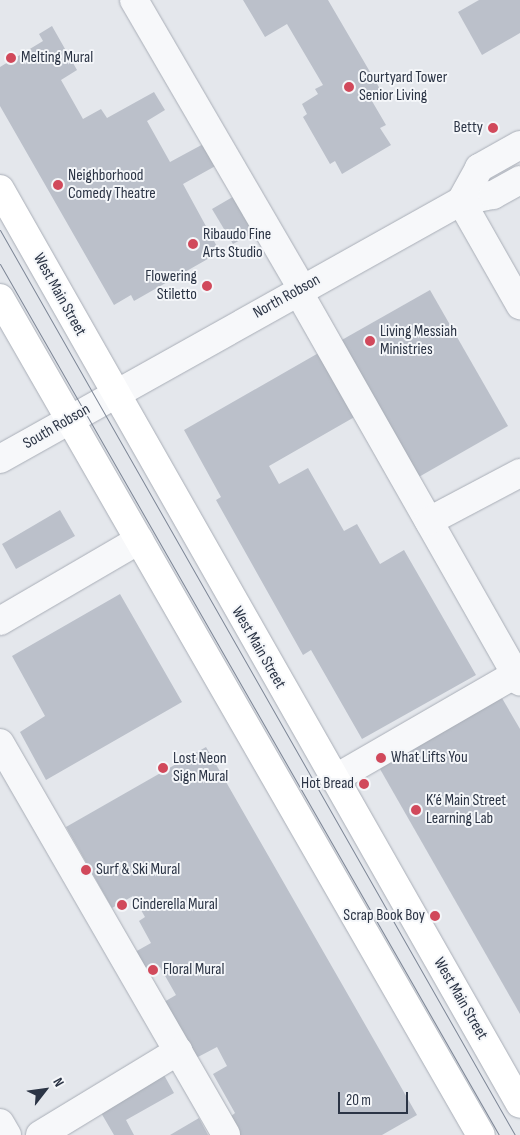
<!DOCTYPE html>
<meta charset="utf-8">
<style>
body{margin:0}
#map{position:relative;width:520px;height:1135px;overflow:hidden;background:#e4e7ec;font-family:"Sofia Sans Condensed",sans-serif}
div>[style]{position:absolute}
.building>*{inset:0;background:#bbc0ca}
.roads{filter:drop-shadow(0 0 1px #a9aeb7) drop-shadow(0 0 1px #a9aeb7)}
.minor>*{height:28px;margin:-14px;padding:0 14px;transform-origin:14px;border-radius:14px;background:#f7f8fa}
.major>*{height:28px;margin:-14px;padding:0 14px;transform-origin:14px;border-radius:14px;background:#fff}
.tram>*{height:1px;margin:-0.5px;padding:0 0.5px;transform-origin:0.5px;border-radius:0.5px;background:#7d8696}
.dots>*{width:14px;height:14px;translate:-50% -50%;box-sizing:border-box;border:2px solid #f4f6f9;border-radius:50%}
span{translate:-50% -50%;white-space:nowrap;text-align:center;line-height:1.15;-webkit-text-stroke:4px #f4f6f9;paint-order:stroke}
.poi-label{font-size:16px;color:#2b3445}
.left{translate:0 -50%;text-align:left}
.right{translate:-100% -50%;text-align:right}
.street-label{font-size:16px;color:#2b3445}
.north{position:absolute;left:20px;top:1065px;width:50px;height:50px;-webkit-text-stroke:4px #f4f6f9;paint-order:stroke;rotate:60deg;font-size:14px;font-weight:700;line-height:20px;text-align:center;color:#2b3445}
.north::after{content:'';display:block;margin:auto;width:18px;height:22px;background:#2b3445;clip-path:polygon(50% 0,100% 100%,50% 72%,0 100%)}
.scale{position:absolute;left:338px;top:1092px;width:70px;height:22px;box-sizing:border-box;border:2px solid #2b3445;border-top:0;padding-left:6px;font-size:15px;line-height:18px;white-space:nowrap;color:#2b3445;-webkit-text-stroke:4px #f4f6f9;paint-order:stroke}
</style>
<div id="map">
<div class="building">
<div style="clip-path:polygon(243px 0,328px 0,380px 89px,369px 96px,386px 125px,380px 128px,391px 145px,342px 174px,335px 161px,330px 164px,303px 117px,307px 114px,302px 104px,318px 94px,315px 89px,323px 85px,287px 24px,265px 37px)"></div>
<div style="clip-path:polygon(479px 0,520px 0,520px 33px,482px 55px,458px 12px)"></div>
<div style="clip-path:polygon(52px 26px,77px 70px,61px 80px,83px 119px,101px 109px,107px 118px,154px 92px,165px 110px,147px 121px,170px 162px,207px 142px,219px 164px,183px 184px,220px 252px,134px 301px,131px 295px,114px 305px,0 106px,0 67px,43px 41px,39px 34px)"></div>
<div style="clip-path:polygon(236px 195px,257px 231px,233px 244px,212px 209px)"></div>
<div style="clip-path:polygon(430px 290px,508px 426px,417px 478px,340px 341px)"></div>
<div style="clip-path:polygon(322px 351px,358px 415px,269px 466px,279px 484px,308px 468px,344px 531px,357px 524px,380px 564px,404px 550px,476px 675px,362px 739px,311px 650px,303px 655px,216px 500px,221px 497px,184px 430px)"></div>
<div style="clip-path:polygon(60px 510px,75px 536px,16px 569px,2px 544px)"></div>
<div style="clip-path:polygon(120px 594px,182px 702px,46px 780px,20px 732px,45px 716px,12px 656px)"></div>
<div style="clip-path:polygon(499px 693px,520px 729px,520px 1014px,376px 762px)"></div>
<div style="clip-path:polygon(206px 747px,417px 1115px,382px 1135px,240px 1135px,230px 1117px,235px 1113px,213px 1074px,227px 1066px,217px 1047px,196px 1058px,164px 1002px,176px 995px,160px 967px,148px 974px,135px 952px,151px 943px,139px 921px,145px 917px,133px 896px,112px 908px,66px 827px)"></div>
<div style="clip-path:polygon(164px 1075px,174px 1093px,126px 1120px,134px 1135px,114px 1135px,100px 1111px)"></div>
<div style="clip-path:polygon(199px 1118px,208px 1135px,170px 1135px)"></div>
</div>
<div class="roads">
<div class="minor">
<div style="left:134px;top:0;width:334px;rotate:59.8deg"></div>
<div style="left:461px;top:201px;width:120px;rotate:60.4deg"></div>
<div style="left:461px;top:201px;width:38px;rotate:-61deg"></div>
<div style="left:479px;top:168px;width:47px;rotate:-29.3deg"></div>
<div style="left:298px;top:291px;width:449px;rotate:60.4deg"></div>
<div style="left:0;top:459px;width:528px;rotate:-29.23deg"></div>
<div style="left:461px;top:201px;width:33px;rotate:-11deg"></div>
<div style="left:493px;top:195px;width:31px;rotate:-29deg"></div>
<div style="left:429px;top:521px;width:103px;rotate:-27.8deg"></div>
<div style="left:0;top:621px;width:161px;rotate:-30.2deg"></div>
<div style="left:0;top:743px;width:452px;rotate:60deg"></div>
<div style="left:334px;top:779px;width:210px;rotate:-30deg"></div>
<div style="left:0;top:1123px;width:14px;rotate:60deg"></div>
<div style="left:40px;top:1135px;width:162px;rotate:-31.3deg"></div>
</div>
<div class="major">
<div style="left:0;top:189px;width:1052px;rotate:60.39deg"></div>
<div style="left:0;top:298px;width:965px;rotate:60.12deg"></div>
</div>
</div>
<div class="tram">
<div style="left:0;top:230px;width:1041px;rotate:60.36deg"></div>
<div style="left:0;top:264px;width:1004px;rotate:60.19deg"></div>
</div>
<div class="dots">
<div style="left:11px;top:58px;background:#d1495b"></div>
<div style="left:349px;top:87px;background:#d1495b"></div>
<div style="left:493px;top:128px;background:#d1495b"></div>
<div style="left:58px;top:185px;background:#d1495b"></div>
<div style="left:193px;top:244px;background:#d1495b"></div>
<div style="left:207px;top:286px;background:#d1495b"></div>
<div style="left:370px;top:341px;background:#d1495b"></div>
<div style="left:381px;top:758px;background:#d1495b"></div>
<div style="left:163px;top:768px;background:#d1495b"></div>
<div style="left:364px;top:784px;background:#d1495b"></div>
<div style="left:416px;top:810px;background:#d1495b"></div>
<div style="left:86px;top:870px;background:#d1495b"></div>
<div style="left:122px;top:905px;background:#d1495b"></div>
<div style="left:435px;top:916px;background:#d1495b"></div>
<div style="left:153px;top:970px;background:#d1495b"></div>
</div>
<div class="poi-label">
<span class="left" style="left:21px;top:58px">Melting Mural</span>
<span class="left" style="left:359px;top:87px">Courtyard Tower<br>Senior Living</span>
<span class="right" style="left:483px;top:128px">Betty</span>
<span class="left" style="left:68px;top:185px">Neighborhood<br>Comedy Theatre</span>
<span class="left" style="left:203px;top:244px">Ribaudo Fine<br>Arts Studio</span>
<span class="right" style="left:197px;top:286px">Flowering<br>Stiletto</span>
<span class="left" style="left:380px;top:341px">Living Messiah<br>Ministries</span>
<span class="left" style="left:391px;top:758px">What Lifts You</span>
<span class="left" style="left:173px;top:768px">Lost Neon<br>Sign Mural</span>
<span class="right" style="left:354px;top:784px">Hot Bread</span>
<span class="left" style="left:426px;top:810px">K’é Main Street<br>Learning Lab</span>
<span class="left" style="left:96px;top:870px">Surf &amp; Ski Mural</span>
<span class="left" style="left:132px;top:905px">Cinderella Mural</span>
<span class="right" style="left:425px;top:916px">Scrap Book Boy</span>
<span class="left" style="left:163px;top:970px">Floral Mural</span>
</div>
<div class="street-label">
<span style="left:59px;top:295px;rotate:61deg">West Main Street</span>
<span style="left:287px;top:297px;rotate:-29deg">North Robson</span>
<span style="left:57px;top:427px;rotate:-30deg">South Robson</span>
<span style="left:258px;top:648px;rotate:60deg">West Main Street</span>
<span style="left:460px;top:999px;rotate:60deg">West Main Street</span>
</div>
<div class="north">N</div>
<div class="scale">20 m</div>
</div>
